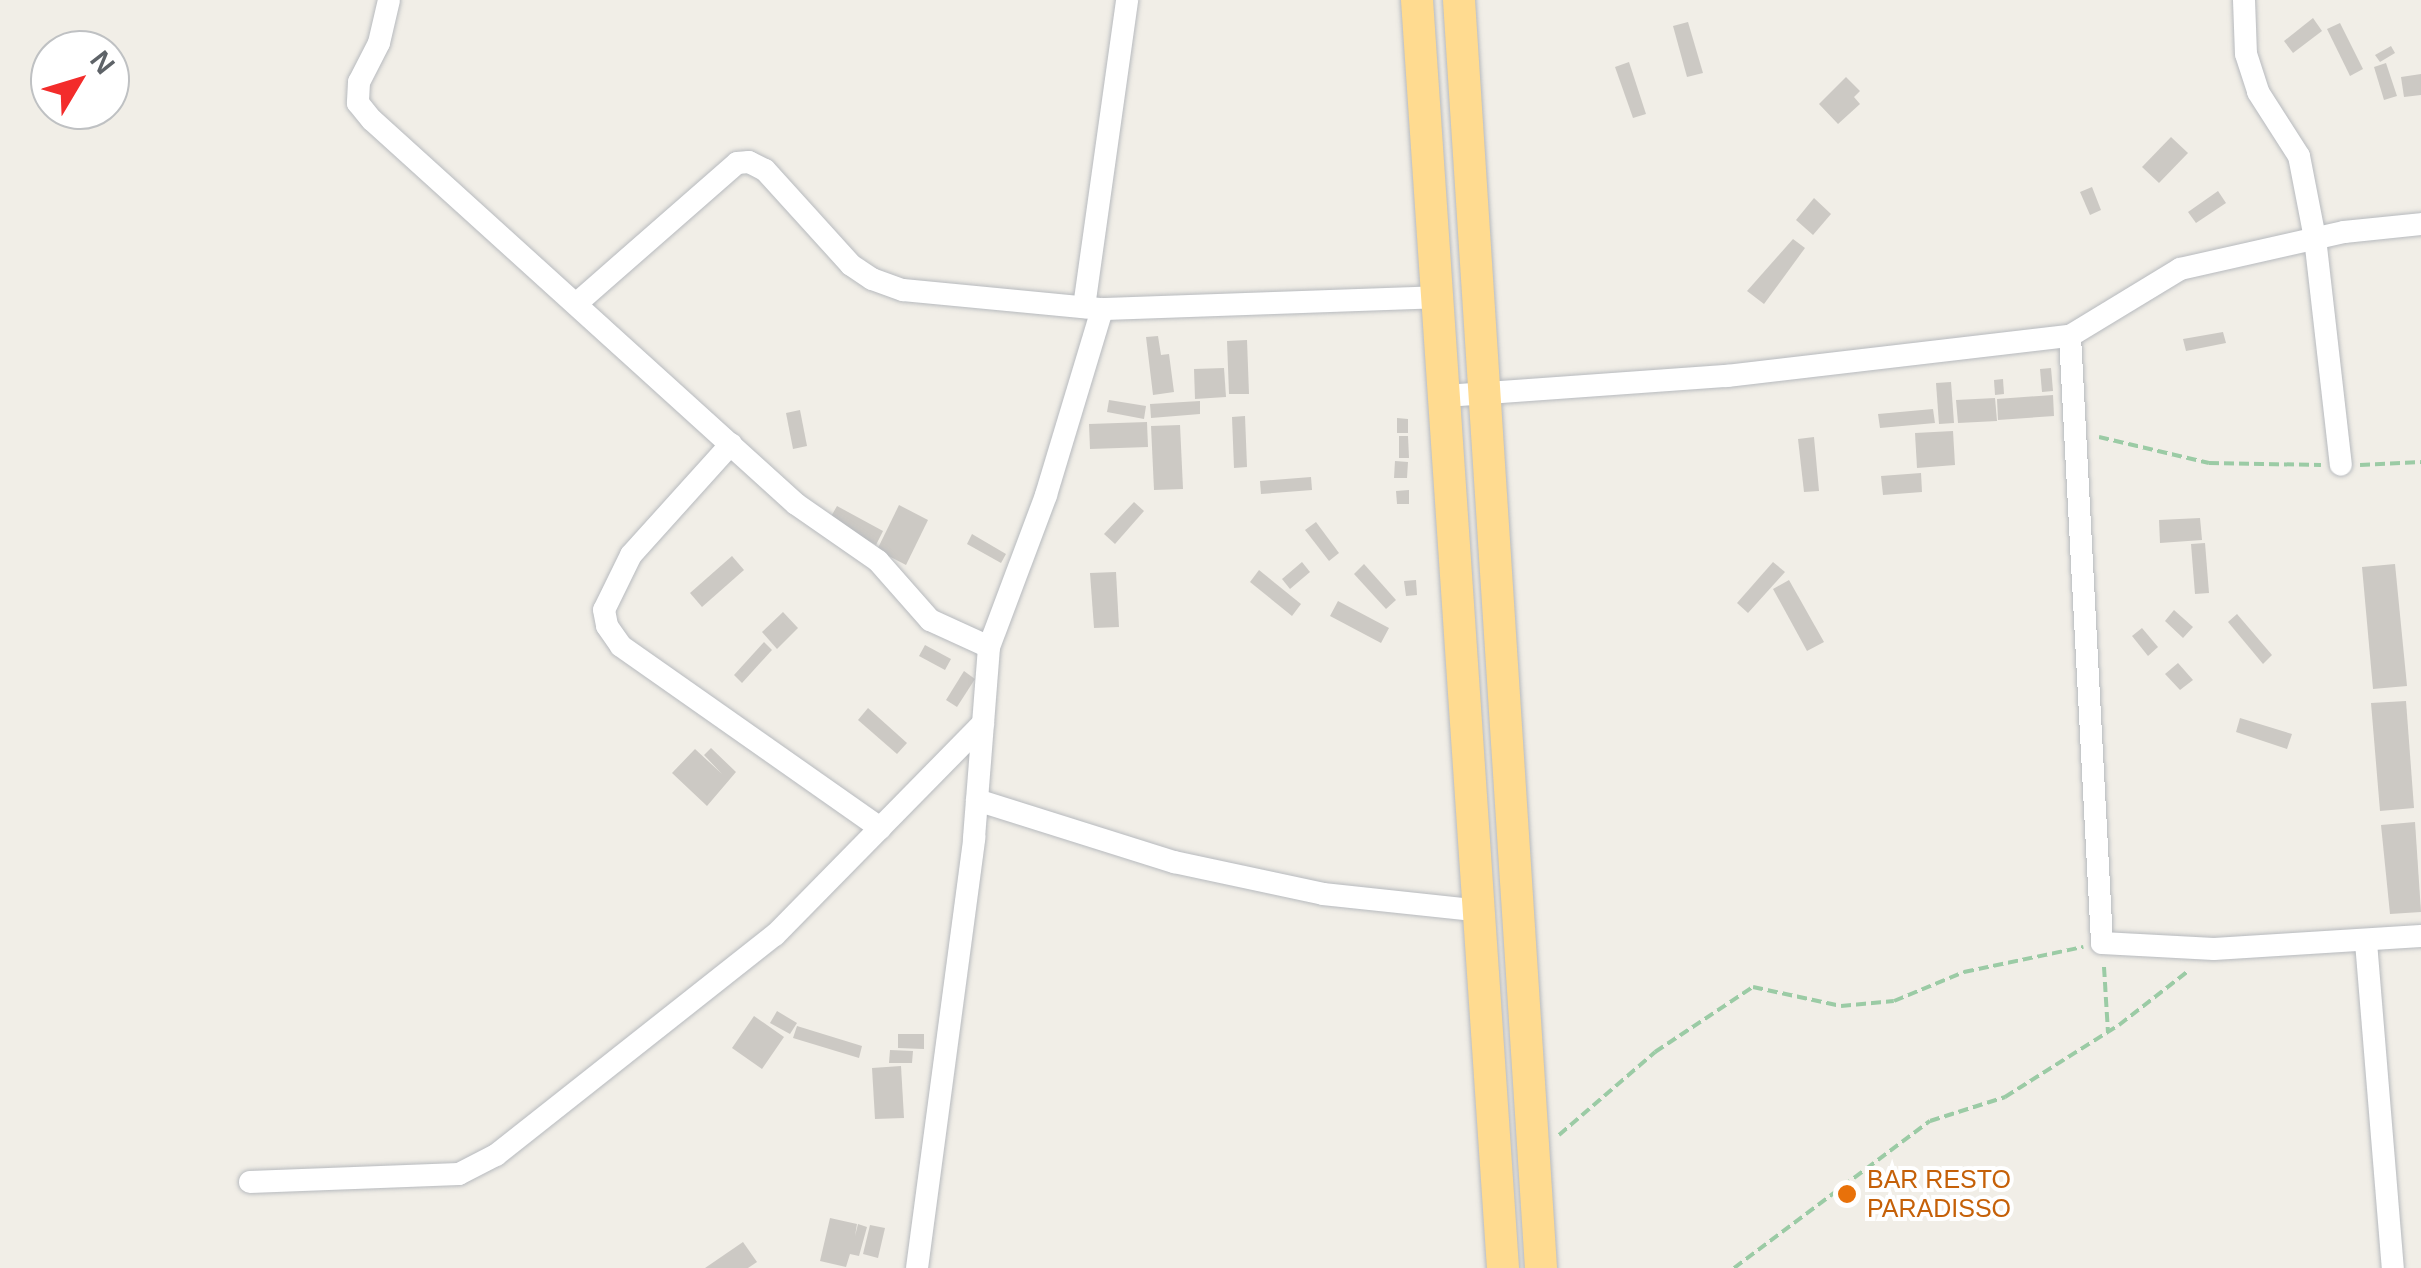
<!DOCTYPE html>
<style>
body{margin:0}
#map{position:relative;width:2421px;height:1268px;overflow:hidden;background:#f1eee7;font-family:Arial,sans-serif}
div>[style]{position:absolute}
.building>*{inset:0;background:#ccc9c4}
.path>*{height:4px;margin-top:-2px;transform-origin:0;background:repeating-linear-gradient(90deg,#9bcba5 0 10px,transparent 0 15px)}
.roads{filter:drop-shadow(0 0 2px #b7babe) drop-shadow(0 0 2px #b7babe)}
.minor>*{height:22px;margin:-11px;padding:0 11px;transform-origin:11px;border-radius:11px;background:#fff}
.highway>*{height:32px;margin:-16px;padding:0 16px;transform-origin:16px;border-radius:16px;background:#ffdb90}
.dots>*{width:28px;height:28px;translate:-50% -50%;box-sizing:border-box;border:5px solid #fff;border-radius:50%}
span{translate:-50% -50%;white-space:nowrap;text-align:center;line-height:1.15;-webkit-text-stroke:8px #fff;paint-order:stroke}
.food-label{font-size:25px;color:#c56008}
.left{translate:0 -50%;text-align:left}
.north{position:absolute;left:30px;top:30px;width:100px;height:100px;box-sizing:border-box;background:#fff;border:2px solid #bfc1c3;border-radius:50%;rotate:52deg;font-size:28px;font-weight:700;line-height:40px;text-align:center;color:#5e6368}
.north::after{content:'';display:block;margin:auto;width:35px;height:45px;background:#f32c2b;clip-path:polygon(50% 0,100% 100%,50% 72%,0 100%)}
</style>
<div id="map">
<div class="building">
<div style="clip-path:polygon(2313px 18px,2322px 31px,2293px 53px,2284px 41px)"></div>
<div style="clip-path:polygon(1688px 22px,1703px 73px,1687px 77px,1673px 26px)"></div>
<div style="clip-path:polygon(2340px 23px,2363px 69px,2350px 76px,2327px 29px)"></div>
<div style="clip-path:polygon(2391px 46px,2395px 53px,2380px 62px,2375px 55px)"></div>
<div style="clip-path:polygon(1629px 62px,1646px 114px,1633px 118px,1615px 67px)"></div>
<div style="clip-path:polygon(2386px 63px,2397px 96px,2384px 100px,2374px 67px)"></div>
<div style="clip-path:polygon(2421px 74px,2421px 95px,2404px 97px,2401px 77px)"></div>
<div style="clip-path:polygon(1846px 77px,1860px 91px,1854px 97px,1860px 104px,1838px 124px,1819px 104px)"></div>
<div style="clip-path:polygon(2171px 137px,2188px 153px,2159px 183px,2142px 167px)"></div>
<div style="clip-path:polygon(2092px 187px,2101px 210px,2090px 215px,2080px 192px)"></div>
<div style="clip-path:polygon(2218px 191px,2226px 203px,2196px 223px,2188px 212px)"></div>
<div style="clip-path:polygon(1814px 198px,1831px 214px,1813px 235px,1796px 220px)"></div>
<div style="clip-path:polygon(1793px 239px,1805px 248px,1764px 304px,1747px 291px)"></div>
<div style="clip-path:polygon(2223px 332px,2226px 343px,2186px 351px,2183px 339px)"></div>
<div style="clip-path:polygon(1158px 336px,1161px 355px,1169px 354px,1174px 392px,1153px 395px,1146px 337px)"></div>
<div style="clip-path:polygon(1247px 340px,1249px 394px,1229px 394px,1227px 341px)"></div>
<div style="clip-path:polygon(1224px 368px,1226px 397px,1195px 399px,1194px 369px)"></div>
<div style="clip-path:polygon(2051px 368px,2053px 391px,2042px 392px,2040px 369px)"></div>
<div style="clip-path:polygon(2003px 379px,2004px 394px,1995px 395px,1994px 380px)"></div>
<div style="clip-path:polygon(1951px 382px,1954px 423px,1939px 424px,1936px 383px)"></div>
<div style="clip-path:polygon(2053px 395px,2054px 416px,1998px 420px,1997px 399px)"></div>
<div style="clip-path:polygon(1995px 398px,1997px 421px,1958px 423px,1956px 400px)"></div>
<div style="clip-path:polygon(1109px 400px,1146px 406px,1144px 419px,1107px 412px)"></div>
<div style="clip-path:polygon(1200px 401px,1200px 414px,1151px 418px,1150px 404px)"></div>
<div style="clip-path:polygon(1933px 409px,1935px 423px,1880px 428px,1878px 414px)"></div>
<div style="clip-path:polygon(800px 410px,807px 446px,793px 449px,786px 413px)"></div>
<div style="clip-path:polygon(1245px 416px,1247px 467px,1234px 468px,1232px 417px)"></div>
<div style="clip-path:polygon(1397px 418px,1408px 419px,1408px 433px,1397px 433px)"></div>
<div style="clip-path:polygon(1147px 422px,1148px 447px,1090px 449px,1089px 424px)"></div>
<div style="clip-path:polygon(1180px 425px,1183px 489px,1154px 490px,1151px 426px)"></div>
<div style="clip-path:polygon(1953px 431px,1955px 465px,1917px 468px,1915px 433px)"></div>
<div style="clip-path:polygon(1399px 436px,1408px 436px,1409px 458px,1399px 458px)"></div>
<div style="clip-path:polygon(1814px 437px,1819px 491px,1804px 492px,1798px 439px)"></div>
<div style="clip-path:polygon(1395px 461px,1408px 462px,1407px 478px,1394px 478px)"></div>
<div style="clip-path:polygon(1921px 473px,1922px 492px,1883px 495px,1881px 476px)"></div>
<div style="clip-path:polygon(1311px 477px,1312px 490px,1261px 494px,1260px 481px)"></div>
<div style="clip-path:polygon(1409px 490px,1409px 504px,1397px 504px,1396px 491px)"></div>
<div style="clip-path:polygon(1134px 502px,1144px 511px,1115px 544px,1104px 534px)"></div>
<div style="clip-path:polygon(899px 505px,928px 520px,906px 565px,877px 550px)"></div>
<div style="clip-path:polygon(837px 506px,883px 531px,876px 545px,829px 520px)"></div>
<div style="clip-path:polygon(2200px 518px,2202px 540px,2160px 543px,2159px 520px)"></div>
<div style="clip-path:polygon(1316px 522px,1339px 553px,1329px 561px,1305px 530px)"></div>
<div style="clip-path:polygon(972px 534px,1006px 554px,1001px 563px,967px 544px)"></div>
<div style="clip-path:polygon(2205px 543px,2209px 593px,2195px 594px,2191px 544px)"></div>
<div style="clip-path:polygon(732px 556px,744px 570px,702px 607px,690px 593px)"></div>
<div style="clip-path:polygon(1302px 562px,1310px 572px,1290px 589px,1282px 579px)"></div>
<div style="clip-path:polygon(1773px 562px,1785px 572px,1748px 613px,1737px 603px)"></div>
<div style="clip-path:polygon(1364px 564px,1396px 600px,1386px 609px,1354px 574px)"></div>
<div style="clip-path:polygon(2395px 564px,2407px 686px,2373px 689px,2362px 567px)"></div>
<div style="clip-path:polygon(1259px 570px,1301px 604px,1292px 616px,1250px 582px)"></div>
<div style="clip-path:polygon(1116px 572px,1119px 627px,1094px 628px,1090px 573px)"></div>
<div style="clip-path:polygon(1416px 580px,1417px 595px,1406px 596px,1404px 581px)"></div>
<div style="clip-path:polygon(1789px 580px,1824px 642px,1807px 651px,1773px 589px)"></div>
<div style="clip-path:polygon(1338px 601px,1389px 628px,1381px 643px,1330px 616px)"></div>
<div style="clip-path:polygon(2174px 610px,2193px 627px,2183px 638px,2165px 621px)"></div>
<div style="clip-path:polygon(783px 612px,798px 628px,777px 649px,762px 632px)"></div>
<div style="clip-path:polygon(2237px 614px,2272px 655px,2263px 664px,2228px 622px)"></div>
<div style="clip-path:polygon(2142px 628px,2158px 647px,2148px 656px,2132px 636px)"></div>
<div style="clip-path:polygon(764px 642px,772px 650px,742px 683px,734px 675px)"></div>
<div style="clip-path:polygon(925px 645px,951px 659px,945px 670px,919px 656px)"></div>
<div style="clip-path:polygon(2178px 663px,2193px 680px,2180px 690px,2165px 674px)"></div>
<div style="clip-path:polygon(964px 671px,975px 679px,957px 707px,946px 700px)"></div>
<div style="clip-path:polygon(2406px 701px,2414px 808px,2380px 811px,2371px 703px)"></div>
<div style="clip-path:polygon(868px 708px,907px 743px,897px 754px,858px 720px)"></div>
<div style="clip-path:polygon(2240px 718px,2292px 734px,2287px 749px,2236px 732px)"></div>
<div style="clip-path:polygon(711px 748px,736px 772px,707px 806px,672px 773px,695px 749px,722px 774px,704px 755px)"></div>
<div style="clip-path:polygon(2415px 822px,2421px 912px,2390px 914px,2381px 825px)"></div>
<div style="clip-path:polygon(777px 1011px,797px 1023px,790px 1034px,770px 1023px)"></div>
<div style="clip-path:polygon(754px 1016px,784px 1037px,762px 1069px,732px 1048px)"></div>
<div style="clip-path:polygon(797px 1026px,862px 1046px,859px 1058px,793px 1038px)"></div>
<div style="clip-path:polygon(898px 1034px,924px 1034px,924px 1049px,898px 1048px)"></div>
<div style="clip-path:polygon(890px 1050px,913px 1051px,912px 1063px,889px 1063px)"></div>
<div style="clip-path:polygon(901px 1066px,904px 1118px,875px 1119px,872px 1068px)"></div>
<div style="clip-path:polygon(830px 1218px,857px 1224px,855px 1236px,858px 1224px,867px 1227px,859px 1256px,850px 1254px,846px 1267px,820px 1261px)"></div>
<div style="clip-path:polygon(870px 1225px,885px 1228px,878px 1258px,863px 1254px)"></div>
<div style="clip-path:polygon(743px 1242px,757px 1262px,748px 1268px,705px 1268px)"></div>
</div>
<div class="path">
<div style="left:2099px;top:437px;width:113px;rotate:13.3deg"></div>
<div style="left:2209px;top:463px;width:112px;rotate:1deg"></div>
<div style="left:2360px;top:465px;width:61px;rotate:-2.8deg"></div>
<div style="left:2104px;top:967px;width:65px;rotate:86.5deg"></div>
<div style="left:1559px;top:1135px;width:127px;rotate:-40.8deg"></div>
<div style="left:1655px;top:1052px;width:118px;rotate:-33.6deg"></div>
<div style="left:1753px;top:987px;width:90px;rotate:12.2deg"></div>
<div style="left:1841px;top:1006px;width:53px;rotate:-5.4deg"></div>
<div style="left:1894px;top:1001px;width:76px;rotate:-22.5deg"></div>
<div style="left:1964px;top:972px;width:122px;rotate:-11.9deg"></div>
<div style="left:1734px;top:1268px;width:245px;rotate:-36.9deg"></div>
<div style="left:1930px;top:1121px;width:79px;rotate:-17.7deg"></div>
<div style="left:2005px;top:1097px;width:135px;rotate:-32.3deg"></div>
<div style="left:2119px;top:1025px;width:88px;rotate:-38deg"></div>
</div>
<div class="roads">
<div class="minor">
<div style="left:389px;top:0;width:44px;rotate:103.1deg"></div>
<div style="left:379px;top:43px;width:44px;rotate:117.1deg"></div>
<div style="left:359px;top:82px;width:21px;rotate:93deg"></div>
<div style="left:358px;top:103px;width:22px;rotate:51deg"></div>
<div style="left:372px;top:120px;width:572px;rotate:42.17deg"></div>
<div style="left:796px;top:504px;width:100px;rotate:34.8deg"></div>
<div style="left:878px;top:561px;width:79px;rotate:48.6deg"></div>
<div style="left:930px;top:620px;width:65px;rotate:24.6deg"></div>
<div style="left:2244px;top:0;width:54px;rotate:87.9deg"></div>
<div style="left:2246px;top:54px;width:40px;rotate:72deg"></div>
<div style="left:2258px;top:92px;width:76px;rotate:57.4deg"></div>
<div style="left:2299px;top:156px;width:84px;rotate:79deg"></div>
<div style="left:2315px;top:238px;width:228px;rotate:83.5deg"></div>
<div style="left:576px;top:304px;width:214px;rotate:-41.2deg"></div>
<div style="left:737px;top:163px;width:12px;rotate:-5deg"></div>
<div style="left:749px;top:162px;width:18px;rotate:27deg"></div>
<div style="left:765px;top:170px;width:128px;rotate:47.8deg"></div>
<div style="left:851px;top:265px;width:25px;rotate:34deg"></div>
<div style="left:872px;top:279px;width:33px;rotate:20deg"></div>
<div style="left:903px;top:290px;width:200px;rotate:5.5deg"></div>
<div style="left:1084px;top:307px;width:310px;rotate:-82deg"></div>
<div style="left:2070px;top:336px;width:608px;rotate:86.98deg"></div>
<div style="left:2102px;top:943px;width:112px;rotate:3.1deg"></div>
<div style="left:2214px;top:949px;width:207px;rotate:-3.6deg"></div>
<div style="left:1446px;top:396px;width:282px;rotate:-4.1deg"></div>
<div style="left:1727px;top:376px;width:345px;rotate:-6.7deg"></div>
<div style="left:2070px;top:336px;width:129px;rotate:-31.3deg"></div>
<div style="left:2180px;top:269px;width:168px;rotate:-12.7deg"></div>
<div style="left:2344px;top:232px;width:77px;rotate:-5.9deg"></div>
<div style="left:731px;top:444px;width:149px;rotate:132deg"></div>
<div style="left:631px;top:555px;width:61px;rotate:116.1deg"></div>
<div style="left:604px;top:610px;width:16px;rotate:79deg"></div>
<div style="left:607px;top:626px;width:24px;rotate:55deg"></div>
<div style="left:621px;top:646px;width:317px;rotate:35.1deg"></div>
<div style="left:977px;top:800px;width:207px;rotate:17.5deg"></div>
<div style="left:1174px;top:862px;width:152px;rotate:12.1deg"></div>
<div style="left:1323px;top:894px;width:159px;rotate:6.1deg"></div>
<div style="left:2366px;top:942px;width:327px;rotate:85.3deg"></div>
<div style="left:250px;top:1182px;width:209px;rotate:-2.2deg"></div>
<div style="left:459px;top:1174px;width:42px;rotate:-27.2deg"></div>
<div style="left:496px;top:1155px;width:355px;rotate:-38.3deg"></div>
<div style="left:775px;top:935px;width:297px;rotate:-45.5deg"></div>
<div style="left:917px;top:1268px;width:434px;rotate:-82.4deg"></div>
<div style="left:974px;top:838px;width:192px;rotate:-85.5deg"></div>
<div style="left:989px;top:647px;width:162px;rotate:-69.4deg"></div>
<div style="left:1046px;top:495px;width:194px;rotate:-73.2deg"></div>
<div style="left:1102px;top:309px;width:337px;rotate:-2deg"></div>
</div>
<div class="highway">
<div style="left:1417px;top:0;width:1271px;rotate:86.12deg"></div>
<div style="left:1459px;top:0;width:1271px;rotate:86.3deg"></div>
</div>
</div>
<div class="dots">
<div style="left:1847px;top:1194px;background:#e8710a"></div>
</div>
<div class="food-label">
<span class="left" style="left:1867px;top:1194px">BAR RESTO<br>PARADISSO</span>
</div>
<div class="north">N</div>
</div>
